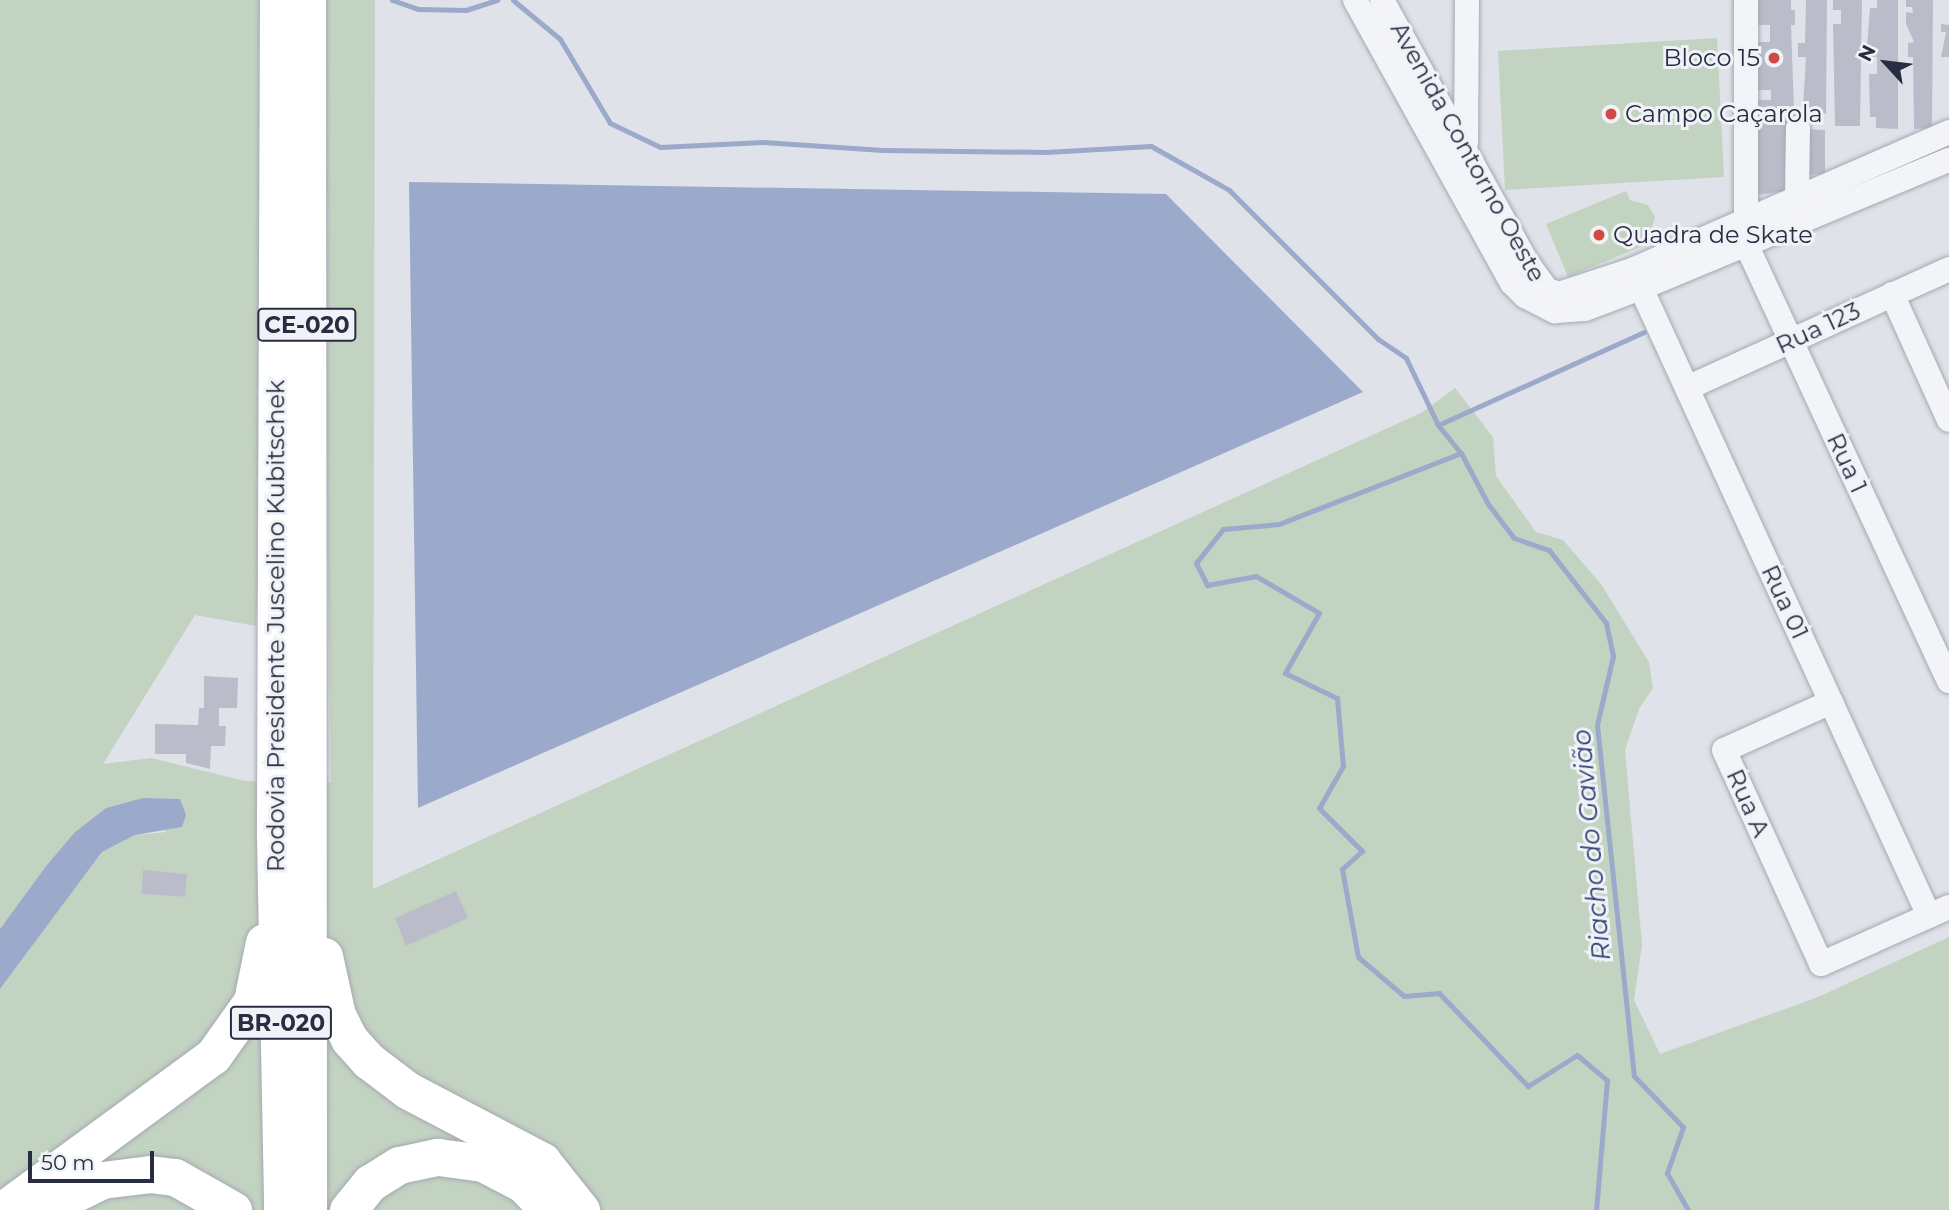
<!DOCTYPE html>
<meta charset="utf-8">
<style>
body{margin:0}
#map{position:relative;width:1949px;height:1210px;overflow:hidden;background:#e0e2e9;font-family:Montserrat,sans-serif}
div>[style]{position:absolute}
.green>*{inset:0;background:#c2d3c1}
.water>*{inset:0;background:#9ba9ca}
.stream>*{height:5px;margin:-2.5px;padding:0 2.5px;transform-origin:2.5px;border-radius:2.5px;background:#9ba9ca}
.building>*{inset:0;background:#babdc9}
.roads{filter:drop-shadow(0 0 2px #a5a8b3) drop-shadow(0 0 2px #a5a8b3)}
.minor>*{height:24px;margin:-12px;padding:0 12px;transform-origin:12px;border-radius:12px;background:#f3f4f8}
.highway>*{height:37px;margin:-18.5px;padding:0 18.5px;transform-origin:18.5px;border-radius:18.5px;background:#fff}
.dots>*{width:19px;height:19px;translate:-50% -50%;box-sizing:border-box;border:4px solid #f0f2f7;border-radius:50%}
span{translate:-50% -50%;white-space:nowrap;text-align:center;line-height:1.15;-webkit-text-stroke:6px #f0f2f7;paint-order:stroke}
.shield-label span{padding:2px 5px;background:#f0f2f7;border:2px solid;border-radius:5px;-webkit-text-stroke-width:0}
.shield-label{font-size:23px;color:#292d41;font-weight:700}
.poi-label{font-size:24px;color:#292d41}
.right{translate:-100% -50%;text-align:right}
.left{translate:0 -50%;text-align:left}
.street-label{font-size:24px;color:#292d41}
.water-label{font-size:26px;color:#324376;font-style:italic}
.north{position:absolute;left:1851px;top:28px;width:70px;height:70px;-webkit-text-stroke:5px #f0f2f7;paint-order:stroke;rotate:297deg;font-size:19px;font-weight:700;line-height:28px;text-align:center;color:#292d41}
.north::after{content:'';display:block;margin:auto;width:24px;height:32px;background:#292d41;clip-path:polygon(50% 0,100% 100%,50% 72%,0 100%)}
.scale{position:absolute;left:28px;top:1151px;width:126px;height:32px;box-sizing:border-box;border:4px solid #292d41;border-top:0;padding-left:9px;font-size:21px;line-height:24px;white-space:nowrap;color:#292d41;-webkit-text-stroke:5px #f0f2f7;paint-order:stroke}
</style>
<div id="map">
<div class="green">
<div style="clip-path:polygon(evenodd,0 0,259px 0,262px 482px,256px 626px,195px 615px,103px 764px,151px 758px,245px 781px,331px 783px,319px 0,375px 0,373px 889px,1421px 413px,1455px 388px,1493px 437px,1496px 476px,1536px 532px,1563px 540px,1601px 584px,1649px 662px,1653px 688px,1639px 709px,1625px 750px,1642px 945px,1634px 1000px,1660px 1054px,1818px 997px,1949px 937px,1949px 1210px,0 1210px,0 989px,102px 852px,135px 835px,166px 832px,143px 798px,106px 808px,75px 832px,0 929px,0 0,143px 871px,186px 874px,185px 897px,141px 894px,143px 871px)"></div>
<div style="clip-path:polygon(1717px 38px,1724px 177px,1505px 190px,1498px 51px)"></div>
<div style="clip-path:polygon(1626px 191px,1630px 200px,1648px 205px,1655px 217px,1650px 234px,1644px 236px,1647px 244px,1568px 277px,1546px 224px)"></div>
</div>
<div class="water">
<div style="clip-path:polygon(409px 182px,1166px 194px,1363px 392px,418px 808px)"></div>
<div style="clip-path:polygon(143px 798px,180px 799px,186px 815px,182px 827px,135px 835px,102px 852px,0 989px,0 929px,47px 865px,75px 832px,106px 808px)"></div>
</div>
<div class="stream">
<div style="left:392px;top:0;width:28px;rotate:19deg"></div>
<div style="left:418px;top:9px;width:48px;rotate:1.2deg"></div>
<div style="left:466px;top:10px;width:33px;rotate:-18deg"></div>
<div style="left:513px;top:0;width:61px;rotate:39.7deg"></div>
<div style="left:560px;top:39px;width:98px;rotate:59.2deg"></div>
<div style="left:610px;top:123px;width:55px;rotate:25.6deg"></div>
<div style="left:660px;top:147px;width:103px;rotate:-2.8deg"></div>
<div style="left:763px;top:142px;width:120px;rotate:3.8deg"></div>
<div style="left:883px;top:150px;width:163px;rotate:0.7deg"></div>
<div style="left:1046px;top:152px;width:105px;rotate:-3.3deg"></div>
<div style="left:1151px;top:146px;width:90px;rotate:29.4deg"></div>
<div style="left:1229px;top:190px;width:211px;rotate:45deg"></div>
<div style="left:1378px;top:339px;width:34px;rotate:34deg"></div>
<div style="left:1406px;top:358px;width:74px;rotate:64.5deg"></div>
<div style="left:1438px;top:425px;width:36px;rotate:51deg"></div>
<div style="left:1461px;top:453px;width:58px;rotate:62.1deg"></div>
<div style="left:1488px;top:504px;width:43px;rotate:52.6deg"></div>
<div style="left:1514px;top:538px;width:37px;rotate:19deg"></div>
<div style="left:1549px;top:550px;width:93px;rotate:52deg"></div>
<div style="left:1606px;top:623px;width:34px;rotate:78deg"></div>
<div style="left:1613px;top:656px;width:71px;rotate:103.1deg"></div>
<div style="left:1597px;top:725px;width:353px;rotate:84deg"></div>
<div style="left:1634px;top:1076px;width:71px;rotate:46.1deg"></div>
<div style="left:1683px;top:1127px;width:49px;rotate:109.2deg"></div>
<div style="left:1667px;top:1173px;width:43px;rotate:60.4deg"></div>
<div style="left:1438px;top:425px;width:226px;rotate:-24.3deg"></div>
<div style="left:1461px;top:453px;width:195px;rotate:158.7deg"></div>
<div style="left:1279px;top:524px;width:56px;rotate:174.9deg"></div>
<div style="left:1223px;top:529px;width:43px;rotate:128.5deg"></div>
<div style="left:1196px;top:563px;width:25px;rotate:63deg"></div>
<div style="left:1207px;top:585px;width:50px;rotate:-10.4deg"></div>
<div style="left:1256px;top:576px;width:73px;rotate:30.4deg"></div>
<div style="left:1319px;top:613px;width:69px;rotate:119.5deg"></div>
<div style="left:1285px;top:673px;width:58px;rotate:25.7deg"></div>
<div style="left:1337px;top:698px;width:68px;rotate:85deg"></div>
<div style="left:1343px;top:766px;width:48px;rotate:119.7deg"></div>
<div style="left:1319px;top:808px;width:61px;rotate:45deg"></div>
<div style="left:1362px;top:851px;width:27px;rotate:138deg"></div>
<div style="left:1342px;top:869px;width:89px;rotate:79.7deg"></div>
<div style="left:1358px;top:957px;width:60px;rotate:40.3deg"></div>
<div style="left:1404px;top:996px;width:35px;rotate:-5deg"></div>
<div style="left:1439px;top:993px;width:129px;rotate:46.3deg"></div>
<div style="left:1528px;top:1086px;width:58px;rotate:-32.3deg"></div>
<div style="left:1577px;top:1055px;width:39px;rotate:40deg"></div>
<div style="left:1607px;top:1080px;width:130px;rotate:94.8deg"></div>
</div>
<div class="building">
<div style="clip-path:polygon(1758px 0,1791px 0,1791px 10px,1795px 10px,1795px 25px,1791px 25px,1794px 109px,1758px 107px,1758px 100px,1771px 100px,1771px 90px,1757px 90px,1758px 42px,1770px 42px,1770px 25px,1755px 25px)"></div>
<div style="clip-path:polygon(1806px 0,1827px 0,1826px 114px,1803px 107px,1806px 57px,1798px 57px,1798px 43px,1805px 43px)"></div>
<div style="clip-path:polygon(1833px 0,1862px 0,1860px 126px,1835px 126px,1833px 24px,1841px 24px,1841px 10px,1833px 10px)"></div>
<div style="clip-path:polygon(1877px 0,1898px 0,1898px 129px,1876px 128px,1876px 117px,1870px 117px,1869px 74px,1877px 74px,1877px 57px,1869px 57px,1867px 45px,1870px 8px,1877px 8px)"></div>
<div style="clip-path:polygon(1906px 0,1933px 0,1932px 128px,1914px 129px,1913px 57px,1908px 57px,1908px 43px,1914px 42px,1906px 24px,1906px 12px,1913px 13px,1912px 7px,1906px 7px)"></div>
<div style="clip-path:polygon(1941px 24px,1949px 25px,1949px 57px,1941px 57px,1946px 32px,1941px 32px)"></div>
<div style="clip-path:polygon(1756px 113px,1792px 116px,1786px 191px,1758px 195px)"></div>
<div style="clip-path:polygon(1803px 129px,1825px 130px,1825px 174px,1802px 175px)"></div>
<div style="clip-path:polygon(204px 676px,238px 678px,237px 708px,219px 708px,219px 726px,226px 726px,225px 746px,211px 746px,210px 769px,186px 763px,186px 754px,155px 754px,155px 724px,198px 725px,199px 708px,204px 708px)"></div>
<div style="clip-path:polygon(143px 870px,187px 874px,185px 897px,141px 894px)"></div>
<div style="clip-path:polygon(456px 891px,468px 918px,406px 946px,395px 918px)"></div>
</div>
<div class="roads">
<div class="minor">
<div style="left:1355px;top:0;width:324px;rotate:61deg"></div>
<div style="left:1512px;top:283px;width:18px;rotate:45deg"></div>
<div style="left:1525px;top:296px;width:34px;rotate:27deg"></div>
<div style="left:1555px;top:311px;width:30px;rotate:-4deg"></div>
<div style="left:1585px;top:309px;width:60px;rotate:-20.6deg"></div>
<div style="left:1641px;top:288px;width:334px;rotate:-22.6deg"></div>
<div style="left:1382px;top:0;width:298px;rotate:61.1deg"></div>
<div style="left:1526px;top:261px;width:36px;rotate:54deg"></div>
<div style="left:1547px;top:290px;width:13px;rotate:18deg"></div>
<div style="left:1559px;top:294px;width:77px;rotate:-18.2deg"></div>
<div style="left:1632px;top:270px;width:346px;rotate:-23.5deg"></div>
<div style="left:1746px;top:0;width:244px;rotate:90deg"></div>
<div style="left:1746px;top:244px;width:482px;rotate:65.1deg"></div>
<div style="left:1466px;top:143px;width:143px;rotate:-89.6deg"></div>
<div style="left:1797px;top:197px;width:69px;rotate:-89.2deg"></div>
<div style="left:1641px;top:288px;width:691px;rotate:65.36deg"></div>
<div style="left:1892px;top:294px;width:138px;rotate:65.7deg"></div>
<div style="left:1687px;top:388px;width:288px;rotate:-24.4deg"></div>
<div style="left:1831px;top:702px;width:117px;rotate:155.8deg"></div>
<div style="left:1724px;top:750px;width:235px;rotate:65.6deg"></div>
<div style="left:1821px;top:964px;width:140px;rotate:-24deg"></div>
</div>
<div class="highway">
<div style="left:278px;top:0;width:837px;rotate:90.21deg"></div>
<div style="left:275px;top:837px;width:373px;rotate:88.9deg"></div>
<div style="left:307px;top:0;width:1210px;rotate:89.95deg"></div>
<div style="left:324px;top:956px;width:60px;rotate:77.6deg"></div>
<div style="left:337px;top:1015px;width:27px;rotate:63deg"></div>
<div style="left:349px;top:1039px;width:30px;rotate:48deg"></div>
<div style="left:369px;top:1061px;width:48px;rotate:37.3deg"></div>
<div style="left:407px;top:1090px;width:153px;rotate:27.7deg"></div>
<div style="left:542px;top:1161px;width:63px;rotate:51.5deg"></div>
<div style="left:3px;top:1210px;width:260px;rotate:-36.3deg"></div>
<div style="left:213px;top:1056px;width:67px;rotate:-54.7deg"></div>
<div style="left:252px;top:1001px;width:60px;rotate:-78.5deg"></div>
<div style="left:54px;top:1210px;width:17px;rotate:-45deg"></div>
<div style="left:66px;top:1198px;width:40px;rotate:-26.6deg"></div>
<div style="left:102px;top:1180px;width:48px;rotate:-7.1deg"></div>
<div style="left:150px;top:1174px;width:25px;rotate:7deg"></div>
<div style="left:175px;top:1177px;width:67px;rotate:29.6deg"></div>
<div style="left:348px;top:1210px;width:35px;rotate:-51deg"></div>
<div style="left:370px;top:1183px;width:34px;rotate:-32deg"></div>
<div style="left:399px;top:1165px;width:40px;rotate:-12deg"></div>
<div style="left:438px;top:1157px;width:45px;rotate:7.6deg"></div>
<div style="left:483px;top:1163px;width:45px;rotate:27.7deg"></div>
<div style="left:523px;top:1184px;width:36px;rotate:46deg"></div>
</div>
</div>
<div class="dots">
<div style="left:1774px;top:58px;background:#d04a44"></div>
<div style="left:1611px;top:114px;background:#d04a44"></div>
<div style="left:1599px;top:235px;background:#d04a44"></div>
</div>
<div class="shield-label">
<span style="left:307px;top:325px">CE-020</span>
<span style="left:281px;top:1023px">BR-020</span>
</div>
<div class="poi-label">
<span class="right" style="left:1760px;top:58px">Bloco 15</span>
<span class="left" style="left:1625px;top:114px">Campo Caçarola</span>
<span class="left" style="left:1613px;top:235px">Quadra de Skate</span>
</div>
<div class="street-label">
<span style="left:1468px;top:152px;rotate:61deg">Avenida Contorno Oeste</span>
<span style="left:1818px;top:328px;rotate:-25deg">Rua 123</span>
<span style="left:1847px;top:463px;rotate:65deg">Rua 1</span>
<span style="left:1785px;top:602px;rotate:65deg">Rua 01</span>
<span style="left:276px;top:626px;rotate:-90deg">Rodovia Presidente Juscelino Kubitschek</span>
<span style="left:1748px;top:803px;rotate:66deg">Rua A</span>
</div>
<div class="water-label">
<span style="left:1592px;top:845px;rotate:-95deg">Riacho do Gavião</span>
</div>
<div class="north">N</div>
<div class="scale">50 m</div>
</div>
